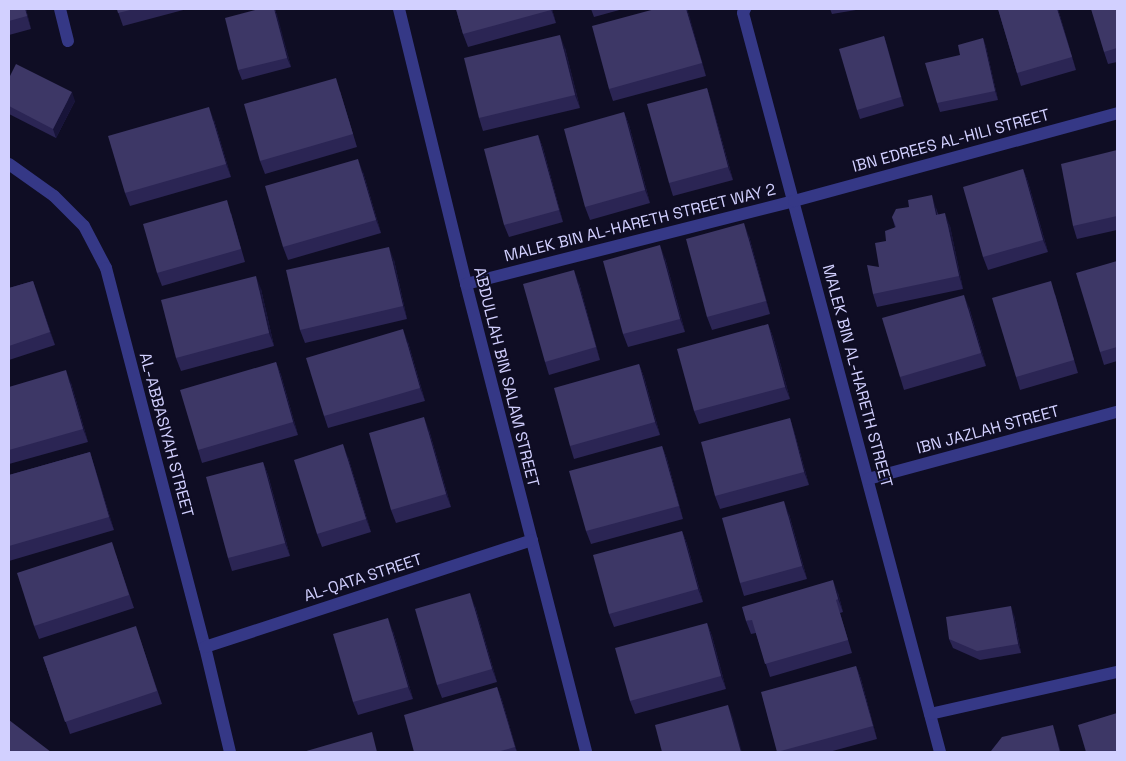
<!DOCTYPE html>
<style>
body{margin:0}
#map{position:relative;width:1126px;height:761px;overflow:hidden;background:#0f0d24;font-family:"Space Grotesk",sans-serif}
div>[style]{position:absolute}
.minor>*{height:12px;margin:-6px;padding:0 6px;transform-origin:6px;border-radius:6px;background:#353886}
.wall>*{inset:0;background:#2b2554}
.shaded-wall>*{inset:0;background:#181439}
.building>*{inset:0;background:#3d3766}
span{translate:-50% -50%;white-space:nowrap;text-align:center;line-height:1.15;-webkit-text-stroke:4px #0f0d24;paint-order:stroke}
.street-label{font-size:16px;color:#d2d0ff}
.frame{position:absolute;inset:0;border:10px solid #d2d0ff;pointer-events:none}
</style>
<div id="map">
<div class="minor">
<div style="left:60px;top:9px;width:33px;rotate:76deg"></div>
<div style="left:399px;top:9px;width:283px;rotate:76.3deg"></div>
<div style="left:466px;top:284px;width:483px;rotate:75.6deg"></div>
<div style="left:745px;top:9px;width:4px;rotate:117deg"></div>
<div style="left:743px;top:13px;width:765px;rotate:75.07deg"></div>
<div style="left:9px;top:164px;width:55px;rotate:35.4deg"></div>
<div style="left:54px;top:196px;width:42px;rotate:45deg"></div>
<div style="left:84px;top:226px;width:47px;rotate:62.4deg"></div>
<div style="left:106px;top:268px;width:392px;rotate:75.4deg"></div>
<div style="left:205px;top:647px;width:108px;rotate:76.6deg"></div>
<div style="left:466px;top:284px;width:338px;rotate:-14.2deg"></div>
<div style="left:794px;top:201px;width:335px;rotate:-15.2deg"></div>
<div style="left:868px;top:479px;width:258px;rotate:-15.1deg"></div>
<div style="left:205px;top:647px;width:344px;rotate:-18.1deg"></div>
<div style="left:930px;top:714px;width:192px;rotate:-12.7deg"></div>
</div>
<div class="wall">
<div style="clip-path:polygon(9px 9px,26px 9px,31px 29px,9px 35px)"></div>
<div style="clip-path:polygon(117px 9px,187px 9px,123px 26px)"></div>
<div style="clip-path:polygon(259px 9px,275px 9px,291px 67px,242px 80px,238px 70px)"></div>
<div style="clip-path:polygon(456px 9px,552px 9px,556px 23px,468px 47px,463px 34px)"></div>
<div style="clip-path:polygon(591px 9px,623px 9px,594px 17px)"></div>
<div style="clip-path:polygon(655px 9px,687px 9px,706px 76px,613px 101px,609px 89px)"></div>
<div style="clip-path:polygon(830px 9px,862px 9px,832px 14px)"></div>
<div style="clip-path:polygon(998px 9px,1058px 9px,1076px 70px,1021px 86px,1017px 73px)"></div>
<div style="clip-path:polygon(1117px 9px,1117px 62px,1108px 64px,1104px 52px)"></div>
<div style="clip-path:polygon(884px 36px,904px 106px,860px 119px,857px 110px)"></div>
<div style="clip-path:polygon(983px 38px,986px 47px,998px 100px,940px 112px,937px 103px,960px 55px)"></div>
<div style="clip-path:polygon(565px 48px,580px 108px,483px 131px,479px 118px)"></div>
<div style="clip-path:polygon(9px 78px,75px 101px,56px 138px,9px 114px)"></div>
<div style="clip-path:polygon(707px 88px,711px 101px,733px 180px,673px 196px,669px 183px)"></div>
<div style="clip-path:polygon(340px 91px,357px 147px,265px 174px,260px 161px)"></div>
<div style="clip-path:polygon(624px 112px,629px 125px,650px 203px,590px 220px,585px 207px)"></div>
<div style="clip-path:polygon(214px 120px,231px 177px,130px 206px,125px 193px)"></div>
<div style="clip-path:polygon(538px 135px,543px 148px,563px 222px,509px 237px,504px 225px)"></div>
<div style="clip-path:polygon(1117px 150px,1117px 230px,1077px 239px,1073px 226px)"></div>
<div style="clip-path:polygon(1023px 169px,1028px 182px,1048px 252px,988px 270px,983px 257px)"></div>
<div style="clip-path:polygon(363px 172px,381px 233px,288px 260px,283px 247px)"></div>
<div style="clip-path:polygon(936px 208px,938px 214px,950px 226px,963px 289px,877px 307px,873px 294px,886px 241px,895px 227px,892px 217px)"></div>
<div style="clip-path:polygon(231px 213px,245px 262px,162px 286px,157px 273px)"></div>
<div style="clip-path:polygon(749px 236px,770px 314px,712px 330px,707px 317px)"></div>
<div style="clip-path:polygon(665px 258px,685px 332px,628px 347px,623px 334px)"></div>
<div style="clip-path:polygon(394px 260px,407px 319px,305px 343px,300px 330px)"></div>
<div style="clip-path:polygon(1117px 261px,1117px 361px,1104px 365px,1100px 352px)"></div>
<div style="clip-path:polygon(33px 281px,55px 345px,9px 360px,9px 288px)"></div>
<div style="clip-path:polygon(579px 283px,600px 360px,549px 375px,545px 362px)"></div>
<div style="clip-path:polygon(261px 289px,274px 346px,181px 371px,176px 358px)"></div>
<div style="clip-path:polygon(1055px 294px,1078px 373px,1020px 390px,1016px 377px)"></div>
<div style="clip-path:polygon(969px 307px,986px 366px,904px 390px,900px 377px)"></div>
<div style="clip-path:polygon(768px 324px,773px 337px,790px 399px,699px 424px,694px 411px)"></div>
<div style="clip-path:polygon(408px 342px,425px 401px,328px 428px,324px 416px)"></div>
<div style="clip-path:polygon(276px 362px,281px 375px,298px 435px,202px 463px,198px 450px)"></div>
<div style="clip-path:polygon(639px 364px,644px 377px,660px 435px,574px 459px,570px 446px)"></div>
<div style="clip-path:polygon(71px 383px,88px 442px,9px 464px,9px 387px)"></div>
<div style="clip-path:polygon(790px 418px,794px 431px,809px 485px,720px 509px,715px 496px)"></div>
<div style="clip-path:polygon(429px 430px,451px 507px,396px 523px,391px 510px)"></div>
<div style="clip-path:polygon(662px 446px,667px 459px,683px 519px,591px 544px,586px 531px)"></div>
<div style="clip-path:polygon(90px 452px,114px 530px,9px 561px,9px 475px)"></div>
<div style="clip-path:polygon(348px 457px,371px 532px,322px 547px,317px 534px)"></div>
<div style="clip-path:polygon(263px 462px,268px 475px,290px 556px,232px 571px,228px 558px)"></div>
<div style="clip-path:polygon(789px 514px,807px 579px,744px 596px,740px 583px)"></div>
<div style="clip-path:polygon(682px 531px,687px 544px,703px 602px,614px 627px,609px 614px)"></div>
<div style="clip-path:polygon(116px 555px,134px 608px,39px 639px,34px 626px)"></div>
<div style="clip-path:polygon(838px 593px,843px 612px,840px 613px,852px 653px,770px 677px,756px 633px,751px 634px,746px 621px)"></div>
<div style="clip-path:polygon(475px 606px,497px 682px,442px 698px,437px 685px)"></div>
<div style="clip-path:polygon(1014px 615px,1021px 653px,980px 660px,953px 648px,949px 639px)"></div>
<div style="clip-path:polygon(707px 623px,712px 636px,726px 689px,635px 714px,630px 701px)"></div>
<div style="clip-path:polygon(393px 631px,413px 699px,358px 715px,353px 702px)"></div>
<div style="clip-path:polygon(140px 639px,162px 704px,70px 734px,43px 657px)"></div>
<div style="clip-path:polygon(856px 666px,861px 679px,877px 739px,829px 752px,777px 752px)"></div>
<div style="clip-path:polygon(497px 687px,502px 700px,517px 752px,414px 752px)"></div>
</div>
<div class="shaded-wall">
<div style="clip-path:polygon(25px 9px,26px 9px,31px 29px,27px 16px)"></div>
<div style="clip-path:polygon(274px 9px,277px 14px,291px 67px,287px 58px)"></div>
<div style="clip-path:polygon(551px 9px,552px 9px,556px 23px)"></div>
<div style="clip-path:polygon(686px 9px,687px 9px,689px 14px,706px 76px,702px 63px)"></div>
<div style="clip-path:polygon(1057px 9px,1058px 9px,1076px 70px,1072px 57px)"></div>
<div style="clip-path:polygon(560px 35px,565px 48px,580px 108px,575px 95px)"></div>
<div style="clip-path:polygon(884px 36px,887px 45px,904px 106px,901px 97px)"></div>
<div style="clip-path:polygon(983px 38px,986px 47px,998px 100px,995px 91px)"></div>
<div style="clip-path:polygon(707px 88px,711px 101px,733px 180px,728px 167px)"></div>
<div style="clip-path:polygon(72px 92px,75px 101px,56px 138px,53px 129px)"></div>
<div style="clip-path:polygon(209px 107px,214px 120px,231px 177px,226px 164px)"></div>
<div style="clip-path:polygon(624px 112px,629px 125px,650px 203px,645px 190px)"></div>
<div style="clip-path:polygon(538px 135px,543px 148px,563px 222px,559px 210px)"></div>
<div style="clip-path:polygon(358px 159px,363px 172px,381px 233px,376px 220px)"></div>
<div style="clip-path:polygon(1023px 169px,1028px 182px,1048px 252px,1043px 240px)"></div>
<div style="clip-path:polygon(932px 195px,936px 208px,940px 228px,936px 215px)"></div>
<div style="clip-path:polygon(945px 213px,950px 226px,963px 289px,959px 276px)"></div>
<div style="clip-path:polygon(744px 223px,749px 236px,770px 314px,766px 301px)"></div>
<div style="clip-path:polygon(660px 245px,665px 258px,685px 332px,680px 319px)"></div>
<div style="clip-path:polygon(389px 247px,394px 260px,407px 319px,403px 306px)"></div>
<div style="clip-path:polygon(574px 270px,579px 283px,600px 360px,596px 347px)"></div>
<div style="clip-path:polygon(256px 276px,261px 289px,274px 346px,269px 333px)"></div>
<div style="clip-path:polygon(33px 281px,38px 294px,55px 345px,50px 332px)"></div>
<div style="clip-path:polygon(1051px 281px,1055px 294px,1078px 373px,1074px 360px)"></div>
<div style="clip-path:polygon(964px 295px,969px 307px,986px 366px,981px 353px)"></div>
<div style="clip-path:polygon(768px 324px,773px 337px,790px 399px,785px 387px)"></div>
<div style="clip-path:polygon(403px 329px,408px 342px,425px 401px,420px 388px)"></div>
<div style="clip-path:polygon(276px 362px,281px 375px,298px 435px,293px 422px)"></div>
<div style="clip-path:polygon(639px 364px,644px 377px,660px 435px,655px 422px)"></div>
<div style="clip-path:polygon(66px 370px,71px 383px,88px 442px,83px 429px)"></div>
<div style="clip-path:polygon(424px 417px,429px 430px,451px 507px,446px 494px)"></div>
<div style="clip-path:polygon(790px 418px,794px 431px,809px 485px,804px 472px)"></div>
<div style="clip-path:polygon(343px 444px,348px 457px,371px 532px,366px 519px)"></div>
<div style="clip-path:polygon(662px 446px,667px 459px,683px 519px,679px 506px)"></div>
<div style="clip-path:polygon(90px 452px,114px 530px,109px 517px)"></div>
<div style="clip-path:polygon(263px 462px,268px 475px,290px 556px,285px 543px)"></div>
<div style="clip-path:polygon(784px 501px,789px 514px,807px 579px,802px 566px)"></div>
<div style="clip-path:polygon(682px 531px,687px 544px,703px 602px,698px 589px)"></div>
<div style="clip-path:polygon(833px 580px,838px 593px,843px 612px,838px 599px)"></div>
<div style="clip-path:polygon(470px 593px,475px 606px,497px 682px,492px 669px)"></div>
<div style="clip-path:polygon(1011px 606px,1014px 615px,1021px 653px,1018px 644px)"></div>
<div style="clip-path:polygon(388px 618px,393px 631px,413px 699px,408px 687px)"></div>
<div style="clip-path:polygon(707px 623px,712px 636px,726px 689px,721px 676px)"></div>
<div style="clip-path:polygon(856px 666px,861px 679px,877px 739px,873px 726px)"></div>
<div style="clip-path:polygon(497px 687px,502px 700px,517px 752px,515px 747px)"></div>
<div style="clip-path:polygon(728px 705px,733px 718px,742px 752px,741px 752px)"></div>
<div style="clip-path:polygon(1053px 725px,1057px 738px,1061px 752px,1060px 752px)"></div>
</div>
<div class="building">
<div style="clip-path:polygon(9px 9px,25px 9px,27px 16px,9px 21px)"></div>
<div style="clip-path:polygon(117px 9px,134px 9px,118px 13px)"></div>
<div style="clip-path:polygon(259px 9px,274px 9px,287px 58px,238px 70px,225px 18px)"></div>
<div style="clip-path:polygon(456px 9px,551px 9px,551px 10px,463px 34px)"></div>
<div style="clip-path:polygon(655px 9px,686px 9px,702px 63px,609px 89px,592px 26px)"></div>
<div style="clip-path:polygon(998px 9px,1057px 9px,1072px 57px,1017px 73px)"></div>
<div style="clip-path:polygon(1091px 9px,1117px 9px,1117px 48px,1104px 52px)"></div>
<div style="clip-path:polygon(560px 35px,575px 95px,479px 118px,464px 58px)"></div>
<div style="clip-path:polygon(884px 36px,901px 97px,857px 110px,839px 49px)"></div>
<div style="clip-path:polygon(983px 38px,995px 91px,937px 103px,925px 63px,960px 55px,958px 45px)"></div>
<div style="clip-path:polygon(16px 64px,72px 92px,53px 129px,9px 106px,9px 78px)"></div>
<div style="clip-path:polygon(336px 78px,353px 134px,260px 161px,244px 104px)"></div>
<div style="clip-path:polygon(707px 88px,728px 167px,669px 183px,647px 104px)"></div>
<div style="clip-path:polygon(209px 107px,226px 164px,125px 193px,108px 136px)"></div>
<div style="clip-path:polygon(624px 112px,645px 190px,585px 207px,564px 129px)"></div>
<div style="clip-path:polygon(538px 135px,559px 210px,504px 225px,484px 149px)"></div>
<div style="clip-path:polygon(1117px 150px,1117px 216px,1073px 226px,1061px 164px)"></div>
<div style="clip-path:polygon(358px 159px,376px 220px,283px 247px,265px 186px)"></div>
<div style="clip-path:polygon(1023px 169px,1043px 240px,983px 257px,963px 187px)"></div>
<div style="clip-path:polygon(932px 195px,936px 215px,945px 213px,959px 276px,873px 294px,867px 265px,879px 267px,875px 243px,886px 241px,885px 231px,896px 227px,892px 217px,896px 209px,909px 207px,908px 200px)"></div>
<div style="clip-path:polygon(227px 200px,241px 249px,157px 273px,143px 224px)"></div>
<div style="clip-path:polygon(744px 223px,766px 301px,707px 317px,686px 239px)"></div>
<div style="clip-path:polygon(660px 245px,680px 319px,623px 334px,603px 261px)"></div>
<div style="clip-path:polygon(389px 247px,403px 306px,300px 330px,286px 270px)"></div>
<div style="clip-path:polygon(1117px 261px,1117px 347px,1100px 352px,1076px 273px)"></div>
<div style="clip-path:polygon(574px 270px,596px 347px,545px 362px,523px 284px)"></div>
<div style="clip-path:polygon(256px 276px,269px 333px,176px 358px,161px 300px)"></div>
<div style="clip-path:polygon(33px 281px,50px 332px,9px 346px,9px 288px)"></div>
<div style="clip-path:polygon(1051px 281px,1074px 360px,1016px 377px,992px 298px)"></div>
<div style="clip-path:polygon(964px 295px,981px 353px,900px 377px,882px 318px)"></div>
<div style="clip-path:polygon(768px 324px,785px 387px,694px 411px,677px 349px)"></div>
<div style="clip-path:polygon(403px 329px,420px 388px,324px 416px,306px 358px)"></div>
<div style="clip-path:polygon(276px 362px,293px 422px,198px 450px,180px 390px)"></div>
<div style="clip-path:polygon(639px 364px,655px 422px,570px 446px,554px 388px)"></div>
<div style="clip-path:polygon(66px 370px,83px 429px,9px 450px,9px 387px)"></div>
<div style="clip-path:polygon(424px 417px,446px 494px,391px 510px,369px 433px)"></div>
<div style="clip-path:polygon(790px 418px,804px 472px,715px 496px,701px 442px)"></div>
<div style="clip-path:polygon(343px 444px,366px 519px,317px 534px,294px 460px)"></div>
<div style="clip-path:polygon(662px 446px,679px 506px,586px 531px,569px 471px)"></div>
<div style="clip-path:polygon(90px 452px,109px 517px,9px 546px,9px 475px)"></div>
<div style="clip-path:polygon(263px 462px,285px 543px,228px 558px,206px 477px)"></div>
<div style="clip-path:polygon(784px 501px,802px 566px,740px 583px,722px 518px)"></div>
<div style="clip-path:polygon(682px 531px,698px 589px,609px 614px,593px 555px)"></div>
<div style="clip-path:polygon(112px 542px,129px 595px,34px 626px,17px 573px)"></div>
<div style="clip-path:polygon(833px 580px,838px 599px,836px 600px,848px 640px,765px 664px,752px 620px,746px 621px,742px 607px)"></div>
<div style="clip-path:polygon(470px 593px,492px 669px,437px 685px,415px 609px)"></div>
<div style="clip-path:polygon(1011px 606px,1018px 644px,977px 651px,949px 639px,946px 617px)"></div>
<div style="clip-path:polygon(388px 618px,408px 687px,353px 702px,333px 634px)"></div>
<div style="clip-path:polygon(707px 623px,721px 676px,630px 701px,615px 648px)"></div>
<div style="clip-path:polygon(136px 626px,157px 691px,65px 722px,43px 657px)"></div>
<div style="clip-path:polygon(856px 666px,873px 726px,777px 752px,761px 692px)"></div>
<div style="clip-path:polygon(497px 687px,515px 747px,497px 752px,414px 752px,404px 715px)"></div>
<div style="clip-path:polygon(728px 705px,741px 752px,662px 752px,655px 725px)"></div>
<div style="clip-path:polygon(1117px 713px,1117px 752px,1086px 752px,1078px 725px)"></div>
<div style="clip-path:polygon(9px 720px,51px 752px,9px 752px)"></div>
<div style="clip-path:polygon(1053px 725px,1060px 752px,991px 752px,991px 751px,1002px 737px)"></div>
<div style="clip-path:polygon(372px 732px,377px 752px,303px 752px)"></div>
</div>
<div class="street-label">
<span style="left:951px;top:141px;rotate:-15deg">IBN EDREES AL-HILI STREET</span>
<span style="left:640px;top:223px;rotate:-14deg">MALEK BIN AL-HARETH STREET WAY 2</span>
<span style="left:857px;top:376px;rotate:75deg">MALEK BIN AL-HARETH STREET</span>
<span style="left:506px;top:377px;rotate:76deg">ABDULLAH BIN SALAM STREET</span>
<span style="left:988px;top:430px;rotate:-15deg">IBN JAZLAH STREET</span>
<span style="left:166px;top:435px;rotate:75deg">AL-ABBASIYAH STREET</span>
<span style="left:363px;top:578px;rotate:-18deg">AL-QATA STREET</span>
</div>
<div class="frame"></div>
</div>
